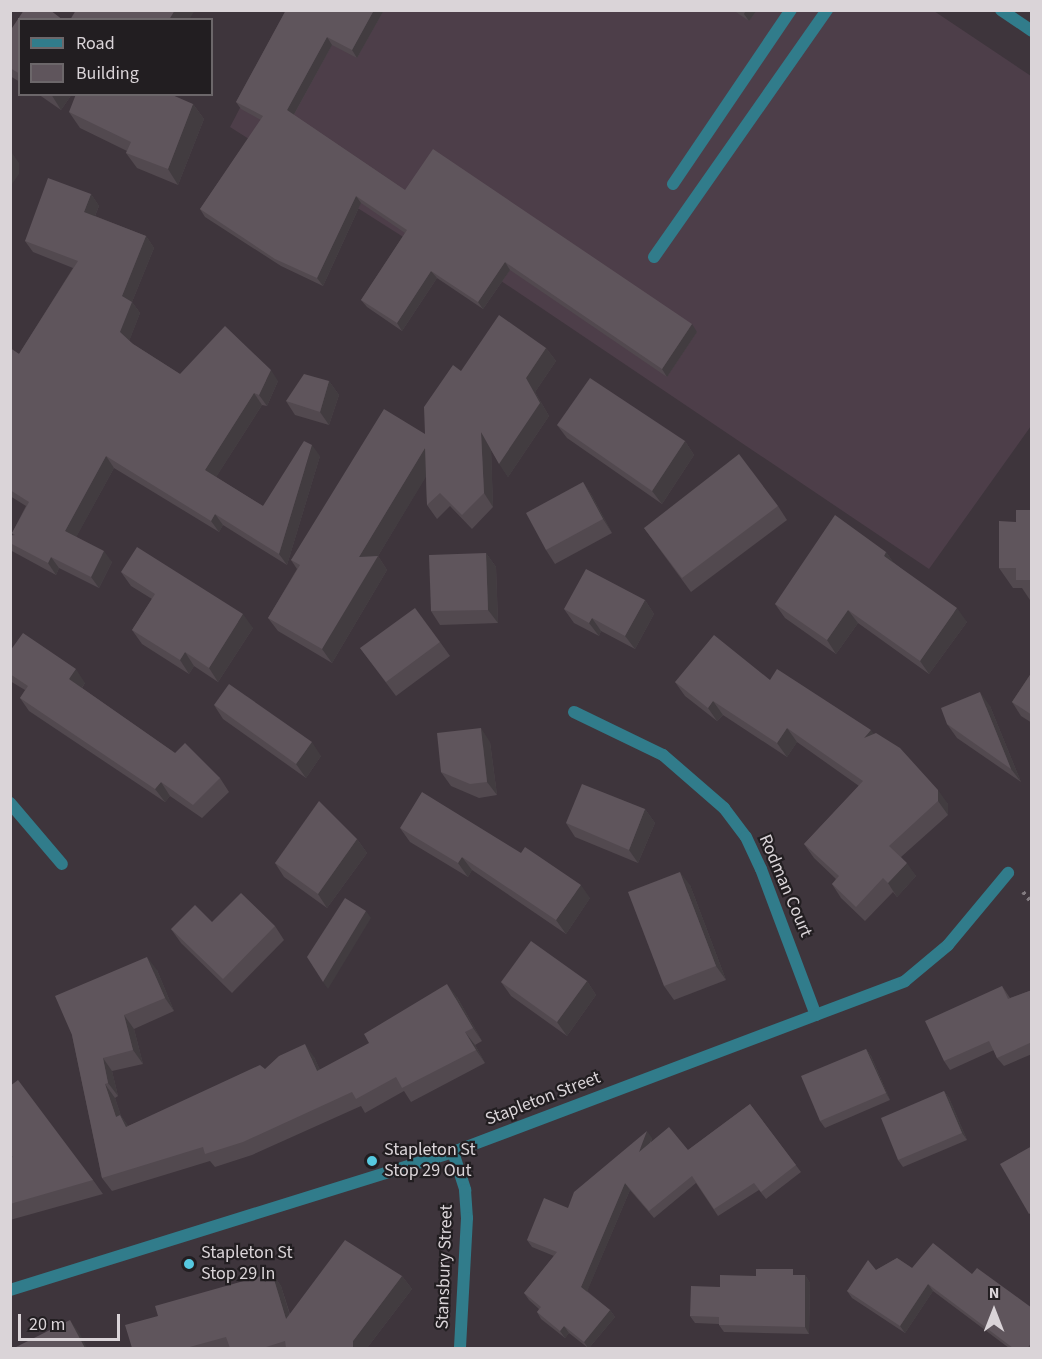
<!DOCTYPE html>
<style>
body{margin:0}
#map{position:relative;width:1042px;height:1359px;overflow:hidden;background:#3e353c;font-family:"Source Sans 3",sans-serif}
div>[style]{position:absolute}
.built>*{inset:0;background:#4d3e49}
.path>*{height:4px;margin-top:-2px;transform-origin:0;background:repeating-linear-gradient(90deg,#827b80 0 3px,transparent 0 7.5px)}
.lane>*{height:12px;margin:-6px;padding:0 6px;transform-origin:6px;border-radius:6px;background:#317c8b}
.street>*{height:12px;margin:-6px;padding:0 6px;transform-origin:6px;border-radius:6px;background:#317c8b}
.wall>*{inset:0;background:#52494f}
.shaded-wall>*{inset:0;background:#423c40}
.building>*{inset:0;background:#5f555c}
.dots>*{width:16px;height:16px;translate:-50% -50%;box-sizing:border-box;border:3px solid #221e21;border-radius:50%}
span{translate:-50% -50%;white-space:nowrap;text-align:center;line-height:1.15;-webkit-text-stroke:4.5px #221e21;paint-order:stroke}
.street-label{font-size:18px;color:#dad4d8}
.poi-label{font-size:18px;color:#dad4d8}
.left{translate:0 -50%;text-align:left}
.frame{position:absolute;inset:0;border:12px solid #dad4d8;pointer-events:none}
.legend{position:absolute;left:18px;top:18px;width:195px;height:78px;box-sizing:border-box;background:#221e21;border:2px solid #6c676a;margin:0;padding:8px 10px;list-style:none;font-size:18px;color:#dad4d8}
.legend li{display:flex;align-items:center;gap:12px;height:30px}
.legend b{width:30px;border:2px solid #6c676a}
.north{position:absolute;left:964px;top:1281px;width:60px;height:60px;-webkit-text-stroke:4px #221e21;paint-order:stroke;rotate:0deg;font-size:16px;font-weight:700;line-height:24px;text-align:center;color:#dad4d8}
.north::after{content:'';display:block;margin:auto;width:21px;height:27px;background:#dad4d8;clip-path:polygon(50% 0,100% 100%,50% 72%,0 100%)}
.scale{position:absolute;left:18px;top:1314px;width:102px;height:27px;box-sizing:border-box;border:3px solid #dad4d8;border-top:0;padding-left:8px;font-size:18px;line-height:21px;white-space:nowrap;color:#dad4d8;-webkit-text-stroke:4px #221e21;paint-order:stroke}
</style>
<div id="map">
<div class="built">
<div style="clip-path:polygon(291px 11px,934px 11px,1031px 76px,1031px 426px,929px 569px,470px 260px,460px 273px,230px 127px)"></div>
</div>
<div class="path">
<div style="left:1023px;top:892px;width:14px;rotate:51deg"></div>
</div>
<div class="lane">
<div style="left:673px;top:184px;width:210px;rotate:-55.9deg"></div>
<div style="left:654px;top:257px;width:302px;rotate:-55deg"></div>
</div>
<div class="street">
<div style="left:1001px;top:10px;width:37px;rotate:34deg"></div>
<div style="left:574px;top:712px;width:99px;rotate:25.8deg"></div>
<div style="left:663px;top:755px;width:81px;rotate:41deg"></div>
<div style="left:724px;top:808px;width:36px;rotate:53deg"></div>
<div style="left:746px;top:837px;width:35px;rotate:65deg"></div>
<div style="left:761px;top:869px;width:156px;rotate:69.4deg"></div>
<div style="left:10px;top:803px;width:80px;rotate:49.6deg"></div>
<div style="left:453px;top:1152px;width:40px;rotate:72deg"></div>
<div style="left:465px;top:1190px;width:28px;rotate:86deg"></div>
<div style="left:467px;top:1218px;width:130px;rotate:93.1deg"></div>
<div style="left:10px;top:1290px;width:464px;rotate:-17.3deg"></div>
<div style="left:453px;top:1152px;width:483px;rotate:-20.7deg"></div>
<div style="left:905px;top:981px;width:56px;rotate:-39.9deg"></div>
<div style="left:948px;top:945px;width:94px;rotate:-50.2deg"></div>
</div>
<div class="wall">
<div style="clip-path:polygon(286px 10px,384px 10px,357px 58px,332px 45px,294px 115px,405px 190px,697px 332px,667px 377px,510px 270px,483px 309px,437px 278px,402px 331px,367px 307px,361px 300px,405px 233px,361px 203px,323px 286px,281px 266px,205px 217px,200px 209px,261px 120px,241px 109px,236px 102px)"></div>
<div style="clip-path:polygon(733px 10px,757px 10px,749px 21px)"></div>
<div style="clip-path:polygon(20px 20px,20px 82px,10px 76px,10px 31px)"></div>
<div style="clip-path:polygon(38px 94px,72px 94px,61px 110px)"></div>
<div style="clip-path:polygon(193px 104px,204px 119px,178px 185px,137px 168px,126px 153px,127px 151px,80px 128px,69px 112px)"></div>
<div style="clip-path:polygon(91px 194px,99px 206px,95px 216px,146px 236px,154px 248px,132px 302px,140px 313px,129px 341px,133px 344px,180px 374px,278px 381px,267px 406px,262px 405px,216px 477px,263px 506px,320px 456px,287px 565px,223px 525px,219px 532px,114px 468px,76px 537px,112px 562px,99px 588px,59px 568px,56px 575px,10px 550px,10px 536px,13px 535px,12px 533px,26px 506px,10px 496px,10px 348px,19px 354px,73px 268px,33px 252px,25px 241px)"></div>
<div style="clip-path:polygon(546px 348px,556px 361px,535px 392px,549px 416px,508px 477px,491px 450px,493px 507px,472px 529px,450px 506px,437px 519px,427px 505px,426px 476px,378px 556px,387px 570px,332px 663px,278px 631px,268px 618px,297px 569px,291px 560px,425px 434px,461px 371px)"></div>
<div style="clip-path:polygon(329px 381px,339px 395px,329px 425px,295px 415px,286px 401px)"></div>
<div style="clip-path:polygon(557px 425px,685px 441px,694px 455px,662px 504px,567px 438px)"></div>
<div style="clip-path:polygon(583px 482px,592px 496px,612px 533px,555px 564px,546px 550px)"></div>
<div style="clip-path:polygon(778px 506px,787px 520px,691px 592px,644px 528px)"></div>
<div style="clip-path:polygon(1032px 510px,1032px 600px,1030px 600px,1022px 588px,1013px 588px,999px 568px,1016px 522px)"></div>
<div style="clip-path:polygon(886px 552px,893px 562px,967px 622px,929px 674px,858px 623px,836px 654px,785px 618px,775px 604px)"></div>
<div style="clip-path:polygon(486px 553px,496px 567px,498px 623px,440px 625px,431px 611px)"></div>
<div style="clip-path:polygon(121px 572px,253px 628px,218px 682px,194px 666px,189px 674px,142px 644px,132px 630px,152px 599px,131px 586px)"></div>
<div style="clip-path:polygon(645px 600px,654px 614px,635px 649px,601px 631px,599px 636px,574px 623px,564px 609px)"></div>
<div style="clip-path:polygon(440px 642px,450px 656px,396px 696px,360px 648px)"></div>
<div style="clip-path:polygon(10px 651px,85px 683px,82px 688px,175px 753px,220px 778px,229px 792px,202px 818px,170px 796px,165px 802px,29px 711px,20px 698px,25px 690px,10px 681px)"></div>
<div style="clip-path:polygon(1032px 672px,1032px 723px,1021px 716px,1012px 702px)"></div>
<div style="clip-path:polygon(770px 680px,874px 734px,948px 804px,948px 815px,901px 857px,916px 876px,897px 897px,893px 892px,865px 921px,841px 898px,832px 884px,836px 879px,814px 858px,804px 844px,859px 786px,797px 742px,787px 757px,723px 715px,717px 721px,685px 696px,675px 682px)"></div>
<div style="clip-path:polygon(214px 705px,321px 756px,306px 778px,223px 719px)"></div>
<div style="clip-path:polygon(990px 706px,1021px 782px,957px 738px,947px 724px)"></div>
<div style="clip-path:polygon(490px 742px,497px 795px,479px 798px,451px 786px,441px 772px)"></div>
<div style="clip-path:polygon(645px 809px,655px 823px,638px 863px,575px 837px,566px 823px)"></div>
<div style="clip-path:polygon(400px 828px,590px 898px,566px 934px,472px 870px,468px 877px,410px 842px)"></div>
<div style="clip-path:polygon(357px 839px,367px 853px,327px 908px,284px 877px,275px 863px)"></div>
<div style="clip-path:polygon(690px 885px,726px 980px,674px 1000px,664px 986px)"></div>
<div style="clip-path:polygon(275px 926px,284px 940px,232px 993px,181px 943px,171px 929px)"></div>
<div style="clip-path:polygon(157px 970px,174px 1011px,134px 1029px,143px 1064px,112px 1071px,118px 1096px,115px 1098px,121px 1116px,128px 1126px,265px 1069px,314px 1057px,320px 1070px,457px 997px,482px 1041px,475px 1045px,485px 1063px,411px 1102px,404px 1091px,365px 1113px,361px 1106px,252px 1155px,215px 1167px,210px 1161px,112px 1191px,102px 1178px,72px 1035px)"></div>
<div style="clip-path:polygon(587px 981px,596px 995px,567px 1036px,511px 996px,501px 982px)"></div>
<div style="clip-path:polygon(1002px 986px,1010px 998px,1032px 990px,1032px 1054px,1004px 1066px,997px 1058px,994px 1050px,950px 1070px,944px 1061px)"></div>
<div style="clip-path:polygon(866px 1049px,871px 1056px,890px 1100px,825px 1128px,820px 1121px)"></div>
<div style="clip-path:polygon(10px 1086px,93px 1180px,103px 1194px,10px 1220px,10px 1158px,12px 1158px,10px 1155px)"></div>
<div style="clip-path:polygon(944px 1091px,949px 1098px,967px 1140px,903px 1167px,898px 1160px)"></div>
<div style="clip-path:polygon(750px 1104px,801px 1172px,766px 1199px,759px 1190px,718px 1216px,696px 1183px,654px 1218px,630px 1190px,587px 1291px,610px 1310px,615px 1317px,589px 1348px,588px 1348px,569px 1333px,565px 1338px,541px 1319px,537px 1312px,539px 1309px,529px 1300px,524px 1293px,554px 1256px,532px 1247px,527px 1240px,568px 1208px,652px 1138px,651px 1142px,688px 1150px)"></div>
<div style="clip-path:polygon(897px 1258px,1032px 1348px,1009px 1348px,933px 1291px,905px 1333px,852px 1298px,847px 1291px,876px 1270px)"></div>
<div style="clip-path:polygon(272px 1273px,281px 1286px,290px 1314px,402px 1276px,412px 1289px,367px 1348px,132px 1348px,158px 1316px)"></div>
<div style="clip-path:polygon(797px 1275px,805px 1275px,810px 1283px,809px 1334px,724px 1332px,719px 1325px,719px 1324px,695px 1323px,690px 1316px,720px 1287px,756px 1276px)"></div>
</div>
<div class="shaded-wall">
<div style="clip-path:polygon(175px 10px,195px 10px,189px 20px,169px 20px)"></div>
<div style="clip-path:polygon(374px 10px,384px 10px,357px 58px,352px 50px)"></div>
<div style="clip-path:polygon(746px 10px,757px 10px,749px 21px,744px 14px)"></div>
<div style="clip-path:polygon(327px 37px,332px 45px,292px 118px,287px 110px)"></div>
<div style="clip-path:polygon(51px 94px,72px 94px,61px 110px)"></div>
<div style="clip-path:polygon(193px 104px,204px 119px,178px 185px,168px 169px)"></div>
<div style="clip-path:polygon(10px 150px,19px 163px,19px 174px,10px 187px)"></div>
<div style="clip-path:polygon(91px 194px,99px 206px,92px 223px,84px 212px)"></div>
<div style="clip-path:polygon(356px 196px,361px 203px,323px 286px,317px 278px)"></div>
<div style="clip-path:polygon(146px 236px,154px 248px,132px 302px,140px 313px,128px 344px,120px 332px,122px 296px)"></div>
<div style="clip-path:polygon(505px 262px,510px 270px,483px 309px,478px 302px)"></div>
<div style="clip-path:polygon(431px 271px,437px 278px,402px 331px,397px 323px)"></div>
<div style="clip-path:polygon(692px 324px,697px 332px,667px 377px,662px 369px)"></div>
<div style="clip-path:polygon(546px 348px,556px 361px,535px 392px,549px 416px,508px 477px,499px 464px,526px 378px)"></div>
<div style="clip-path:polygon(271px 370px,278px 381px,267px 406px,259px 395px)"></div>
<div style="clip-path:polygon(329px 381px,339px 395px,329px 425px,320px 412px)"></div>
<div style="clip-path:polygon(254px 393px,262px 405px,213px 482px,205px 470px)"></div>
<div style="clip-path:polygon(481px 432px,491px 446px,493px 507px,484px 493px)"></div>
<div style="clip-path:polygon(685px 441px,694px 455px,662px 504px,652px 491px)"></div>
<div style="clip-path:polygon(312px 445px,320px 456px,287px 565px,279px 554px)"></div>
<div style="clip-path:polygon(425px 448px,435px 462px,378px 556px,387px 570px,332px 663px,322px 649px,359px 557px)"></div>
<div style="clip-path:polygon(106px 456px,114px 468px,73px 543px,65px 531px)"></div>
<div style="clip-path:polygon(583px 482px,592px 496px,612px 533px,603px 519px)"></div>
<div style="clip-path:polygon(215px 514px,223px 525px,219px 532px,211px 521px)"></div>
<div style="clip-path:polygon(104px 551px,112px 562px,99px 588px,91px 577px)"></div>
<div style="clip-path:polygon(886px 552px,896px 566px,884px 556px)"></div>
<div style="clip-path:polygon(486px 553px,496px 567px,498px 623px,488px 610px)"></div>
<div style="clip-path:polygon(51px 557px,59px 568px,56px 575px,48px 563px)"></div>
<div style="clip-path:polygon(645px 600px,654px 614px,635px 649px,625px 636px)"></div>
<div style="clip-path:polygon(957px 608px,967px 622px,929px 674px,920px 661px)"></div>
<div style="clip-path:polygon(848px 610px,858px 623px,836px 654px,827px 640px)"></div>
<div style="clip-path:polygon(10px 611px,13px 644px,10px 640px)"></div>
<div style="clip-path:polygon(243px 614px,253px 628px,218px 682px,209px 668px)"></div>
<div style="clip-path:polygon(592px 618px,601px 631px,599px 636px,589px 623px)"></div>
<div style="clip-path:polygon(185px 652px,194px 666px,189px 674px,180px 660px)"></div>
<div style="clip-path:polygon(76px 669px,85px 683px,78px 693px,69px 679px)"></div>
<div style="clip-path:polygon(980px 692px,990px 706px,1021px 782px,1011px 769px)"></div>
<div style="clip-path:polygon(713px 701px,723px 715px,717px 721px,708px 708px)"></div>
<div style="clip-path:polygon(481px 728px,490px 742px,497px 795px,487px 782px)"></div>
<div style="clip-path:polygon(787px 728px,797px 742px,787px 757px,777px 743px)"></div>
<div style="clip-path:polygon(871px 730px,880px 743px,864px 738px)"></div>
<div style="clip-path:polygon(312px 742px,321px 756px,306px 778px,296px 764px)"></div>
<div style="clip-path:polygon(161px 782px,170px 796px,165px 802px,155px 789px)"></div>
<div style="clip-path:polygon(938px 790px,948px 804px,948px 815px,938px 801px)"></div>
<div style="clip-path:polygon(645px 809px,655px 823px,638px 863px,629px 850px)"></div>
<div style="clip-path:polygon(357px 839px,367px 853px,327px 908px,318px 894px)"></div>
<div style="clip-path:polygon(462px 857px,472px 870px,468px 877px,458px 863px)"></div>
<div style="clip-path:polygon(907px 863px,916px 876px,897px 897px,888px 883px)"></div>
<div style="clip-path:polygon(680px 872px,690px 885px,726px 980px,716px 966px)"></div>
<div style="clip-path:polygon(581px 885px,590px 898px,566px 934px,556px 920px)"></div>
<div style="clip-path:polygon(366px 911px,371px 918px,328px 989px,323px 982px)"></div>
<div style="clip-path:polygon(147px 957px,157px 970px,174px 1011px,165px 998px)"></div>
<div style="clip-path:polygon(587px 981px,596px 995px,567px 1036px,557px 1022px)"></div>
<div style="clip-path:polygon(447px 984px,457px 997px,482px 1041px,473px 1028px)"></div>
<div style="clip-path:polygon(124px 1015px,134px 1029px,143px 1064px,133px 1050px)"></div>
<div style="clip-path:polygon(465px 1032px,475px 1045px,485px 1063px,476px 1050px)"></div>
<div style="clip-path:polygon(305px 1044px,314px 1057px,327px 1085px,317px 1071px)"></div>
<div style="clip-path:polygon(866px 1049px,871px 1056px,890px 1100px,886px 1093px)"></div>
<div style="clip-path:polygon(103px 1058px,112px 1071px,118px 1096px,108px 1083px)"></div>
<div style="clip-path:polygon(105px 1084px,115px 1098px,121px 1116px,130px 1129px,135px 1140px,116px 1117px)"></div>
<div style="clip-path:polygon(944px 1091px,949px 1098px,967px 1140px,962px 1133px)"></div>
<div style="clip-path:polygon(647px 1131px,652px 1138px,643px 1159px,639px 1152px)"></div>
<div style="clip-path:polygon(625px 1183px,630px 1190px,586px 1294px,581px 1287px)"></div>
<div style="clip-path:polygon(272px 1273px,281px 1286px,295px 1332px,286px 1319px)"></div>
<div style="clip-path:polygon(805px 1275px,810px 1283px,809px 1334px,805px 1327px)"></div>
<div style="clip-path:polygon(402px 1276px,412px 1289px,367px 1348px,353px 1348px,353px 1341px)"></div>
<div style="clip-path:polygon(928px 1284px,933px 1291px,905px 1333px,900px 1326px)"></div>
<div style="clip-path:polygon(610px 1310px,615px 1317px,589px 1348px,588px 1348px,584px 1342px)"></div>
<div style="clip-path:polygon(70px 1320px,80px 1334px,87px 1348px,85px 1348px)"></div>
<div style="clip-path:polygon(564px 1326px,569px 1333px,565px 1338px,560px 1331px)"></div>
</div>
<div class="building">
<div style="clip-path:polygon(24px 10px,50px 10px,63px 20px,20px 20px,20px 74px,10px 68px,10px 31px)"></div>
<div style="clip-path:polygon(76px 10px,175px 10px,169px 20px,70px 20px)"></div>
<div style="clip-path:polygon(286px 10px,374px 10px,352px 50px,327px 37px,287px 110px,405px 190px,433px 149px,692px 324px,662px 369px,505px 262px,478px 302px,431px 271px,397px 323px,361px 300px,407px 230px,356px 196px,317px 278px,275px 259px,200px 209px,263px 116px,236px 102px)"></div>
<div style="clip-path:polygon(76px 94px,170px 94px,193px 104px,168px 169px,126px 153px,131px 142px,69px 112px)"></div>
<div style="clip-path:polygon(48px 178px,91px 194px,84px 212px,146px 236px,122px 296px,132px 302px,120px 332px,133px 344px,180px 374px,225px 326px,271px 370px,259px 395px,254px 393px,205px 470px,263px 506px,304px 441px,312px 445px,279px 554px,215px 514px,211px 521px,106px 456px,65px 531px,104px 551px,91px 577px,51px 557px,48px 563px,10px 543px,10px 536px,15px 535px,12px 533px,29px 502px,10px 490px,10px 348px,19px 354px,78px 261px,25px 241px)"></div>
<div style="clip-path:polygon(499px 315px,546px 348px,526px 378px,540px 403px,499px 464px,481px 432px,484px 493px,462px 515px,440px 493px,427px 505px,425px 448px,359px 557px,378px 556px,322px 649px,268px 618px,300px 565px,291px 560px,384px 409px,425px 434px,424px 407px,453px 365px,461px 371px)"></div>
<div style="clip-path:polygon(304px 374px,329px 381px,320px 412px,286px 401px)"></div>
<div style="clip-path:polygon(590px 378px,685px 441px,652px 491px,557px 425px)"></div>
<div style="clip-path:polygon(739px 454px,778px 506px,682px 578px,644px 528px)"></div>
<div style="clip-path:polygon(583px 482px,603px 519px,546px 550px,526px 513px)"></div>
<div style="clip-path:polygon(1016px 510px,1032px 510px,1032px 580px,1016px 580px,1016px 568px,999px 568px,999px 521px,1016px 522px)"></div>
<div style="clip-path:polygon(835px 515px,886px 552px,884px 556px,957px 608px,920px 661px,848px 610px,827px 640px,775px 604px)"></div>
<div style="clip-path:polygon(137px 547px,243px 614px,209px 668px,185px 652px,180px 660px,132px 630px,155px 594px,121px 572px)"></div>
<div style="clip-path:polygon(486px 553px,488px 610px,431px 611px,429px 555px)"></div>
<div style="clip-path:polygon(586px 569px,645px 600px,625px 636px,592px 618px,589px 623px,564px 609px)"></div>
<div style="clip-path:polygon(415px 608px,440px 642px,386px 682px,360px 648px)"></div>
<div style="clip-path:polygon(23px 633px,76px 669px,69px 679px,175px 753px,185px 743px,220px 778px,193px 805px,161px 782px,155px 789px,20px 698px,28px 686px,10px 674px,10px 651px)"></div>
<div style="clip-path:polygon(714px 635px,770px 680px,777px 669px,871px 730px,864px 738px,876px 733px,900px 748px,938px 790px,938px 801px,889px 846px,907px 863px,888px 883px,883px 878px,856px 907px,832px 884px,839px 876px,804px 844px,863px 781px,787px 728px,777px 743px,713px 701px,708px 708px,675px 682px)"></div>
<div style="clip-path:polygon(1032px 672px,1032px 715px,1012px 702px)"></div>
<div style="clip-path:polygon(229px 684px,312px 742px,296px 764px,214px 705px)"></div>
<div style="clip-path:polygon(980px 692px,1011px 769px,947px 724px,941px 708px)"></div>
<div style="clip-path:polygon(481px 728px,487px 782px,470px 784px,441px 772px,437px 733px)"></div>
<div style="clip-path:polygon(582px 784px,645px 809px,629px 850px,566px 823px)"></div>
<div style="clip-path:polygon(422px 792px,521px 853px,525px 847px,581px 885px,556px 920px,462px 857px,458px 863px,400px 828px)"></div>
<div style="clip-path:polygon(319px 801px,357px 839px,318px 894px,275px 863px)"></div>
<div style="clip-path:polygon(680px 872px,716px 966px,664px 986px,628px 892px)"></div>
<div style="clip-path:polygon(241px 893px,275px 926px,223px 979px,171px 929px,195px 905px,212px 922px)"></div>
<div style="clip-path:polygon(345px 898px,366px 911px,323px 982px,307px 957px)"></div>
<div style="clip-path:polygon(531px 941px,587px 981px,557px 1022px,501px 982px)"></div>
<div style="clip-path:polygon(147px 957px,165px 998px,124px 1015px,133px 1050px,103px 1058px,108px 1083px,105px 1084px,116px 1117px,120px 1115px,126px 1127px,260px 1065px,265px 1069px,279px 1056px,305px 1044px,317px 1071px,369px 1043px,364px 1034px,447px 984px,473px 1028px,465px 1032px,476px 1050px,402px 1088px,396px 1077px,356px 1099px,352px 1092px,243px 1142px,205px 1154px,203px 1147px,102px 1178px,72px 1035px,55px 996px)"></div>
<div style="clip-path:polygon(1002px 986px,1008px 999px,1032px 990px,1032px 1042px,997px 1058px,989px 1041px,944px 1061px,925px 1021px)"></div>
<div style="clip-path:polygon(866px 1049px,886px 1093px,820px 1121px,801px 1076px)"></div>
<div style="clip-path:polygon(18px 1080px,93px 1180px,10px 1204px,10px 1158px,13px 1157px,10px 1154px,10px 1086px)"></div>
<div style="clip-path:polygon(944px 1091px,962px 1133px,898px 1160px,881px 1118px)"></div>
<div style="clip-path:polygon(750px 1104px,796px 1165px,761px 1192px,754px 1183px,714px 1209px,692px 1176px,649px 1211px,625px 1183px,581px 1287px,610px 1310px,584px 1342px,564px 1326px,560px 1331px,537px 1312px,541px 1307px,524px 1293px,557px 1252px,527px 1240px,544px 1198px,568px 1208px,574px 1192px,647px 1131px,639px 1152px,669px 1127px,688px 1150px)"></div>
<div style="clip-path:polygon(1032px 1146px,1032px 1212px,1029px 1214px,1000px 1164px)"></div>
<div style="clip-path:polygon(345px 1240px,402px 1276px,353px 1341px,353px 1348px,286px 1348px,285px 1341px,263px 1348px,230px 1348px,226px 1337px,186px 1348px,132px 1348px,125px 1325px,158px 1316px,155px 1306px,272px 1273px,286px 1319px)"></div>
<div style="clip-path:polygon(933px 1243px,972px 1274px,977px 1268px,1032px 1308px,1032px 1343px,1027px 1348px,1013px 1348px,928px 1284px,900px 1326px,847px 1291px,868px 1260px,876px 1270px,897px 1258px,912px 1268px)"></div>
<div style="clip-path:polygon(756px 1269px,793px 1269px,793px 1275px,805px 1275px,805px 1327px,719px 1325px,719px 1317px,690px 1316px,691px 1286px,720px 1287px,720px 1275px,756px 1276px)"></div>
<div style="clip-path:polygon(70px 1320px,85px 1348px,14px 1348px)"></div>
</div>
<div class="dots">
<div style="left:372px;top:1161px;background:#56c9e0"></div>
<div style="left:189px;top:1264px;background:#56c9e0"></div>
</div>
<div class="street-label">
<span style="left:785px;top:886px;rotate:67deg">Rodman Court</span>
<span style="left:543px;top:1099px;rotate:-21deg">Stapleton Street</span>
<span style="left:445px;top:1267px;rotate:-88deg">Stansbury Street</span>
</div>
<div class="poi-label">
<span class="left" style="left:384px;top:1161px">Stapleton St<br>Stop 29 Out</span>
<span class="left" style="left:201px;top:1264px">Stapleton St<br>Stop 29 In</span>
</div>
<div class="frame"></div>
<ul class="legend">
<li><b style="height:8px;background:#317c8b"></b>Road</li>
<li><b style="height:16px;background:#5f555c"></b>Building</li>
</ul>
<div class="north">N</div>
<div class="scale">20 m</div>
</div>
